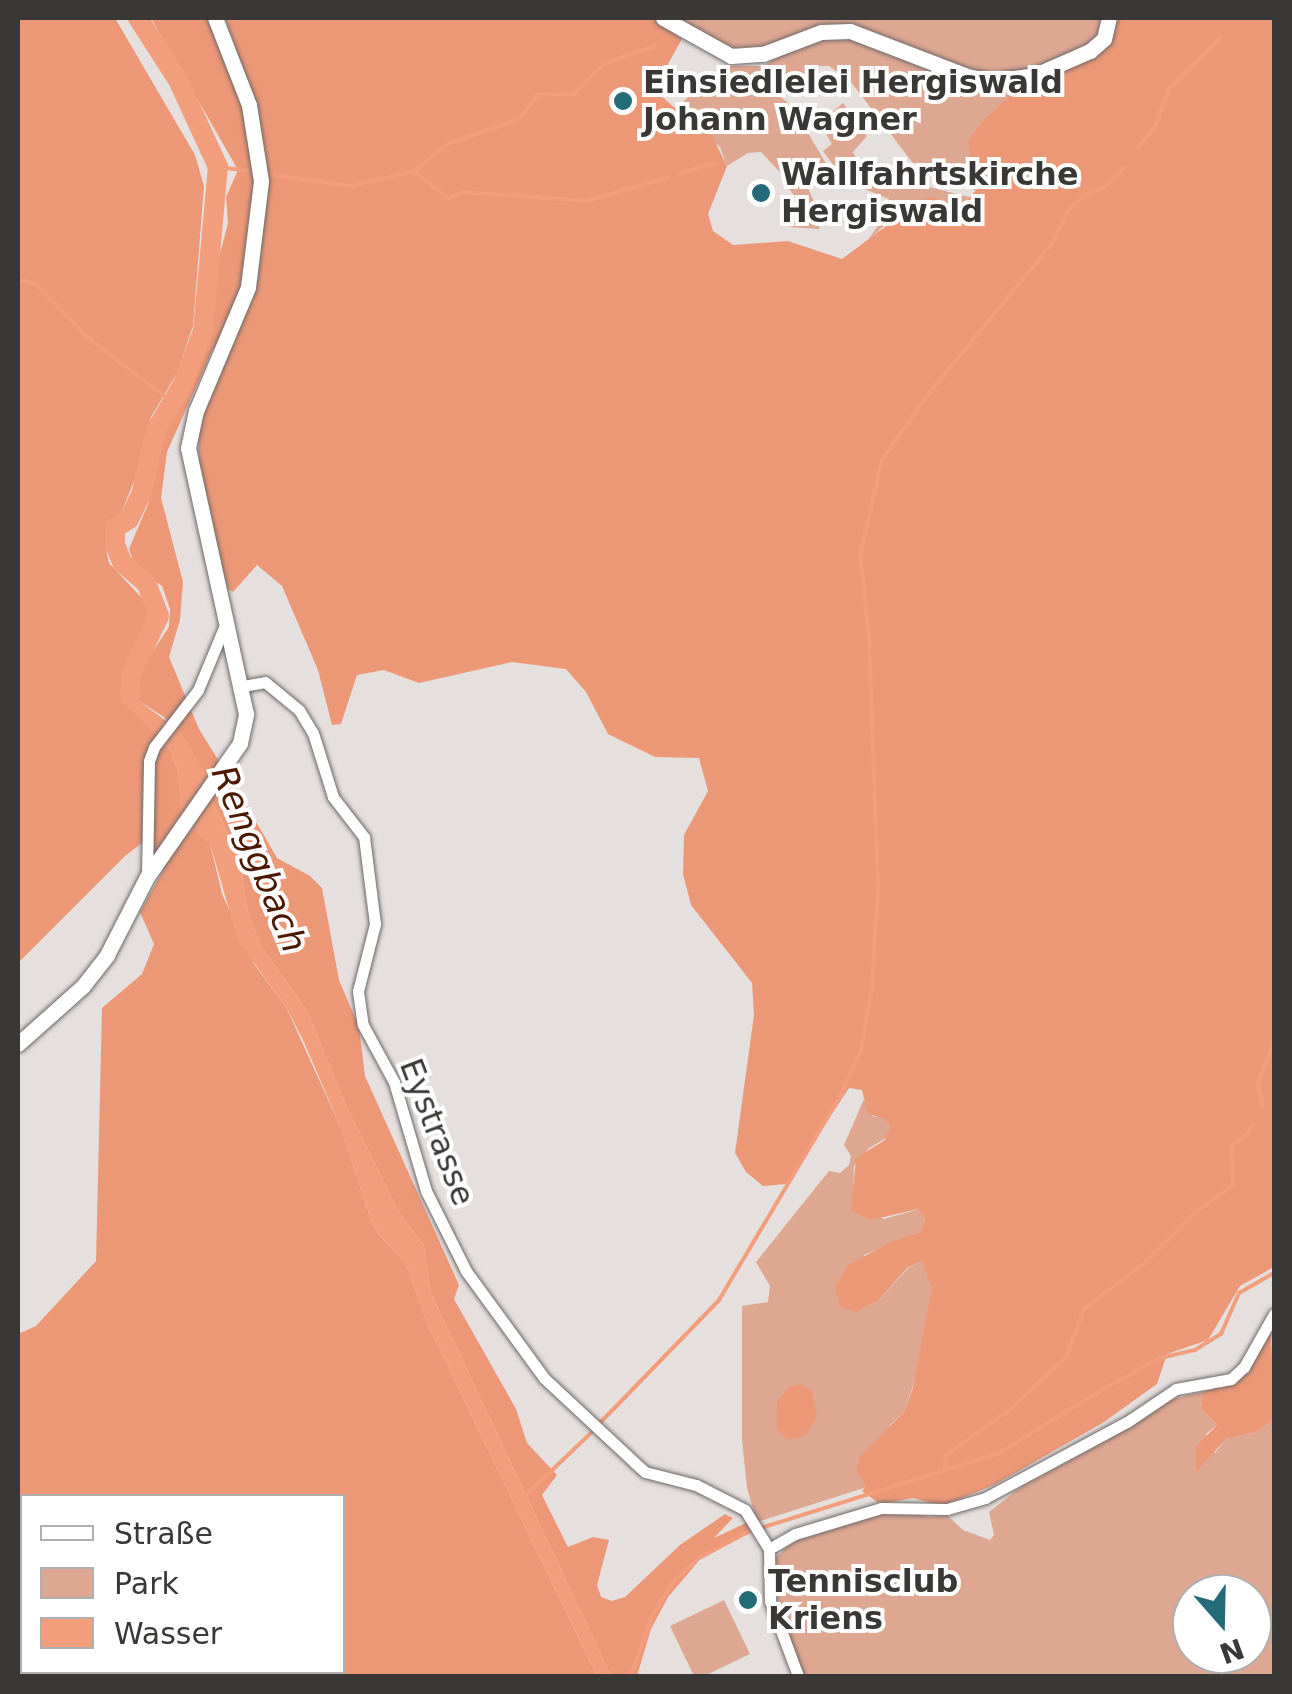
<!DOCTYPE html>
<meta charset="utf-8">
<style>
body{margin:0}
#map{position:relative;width:1292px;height:1694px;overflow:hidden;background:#e5e0de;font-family:"DejaVu Sans",sans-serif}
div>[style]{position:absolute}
.green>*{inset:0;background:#dea792}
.forest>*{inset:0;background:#ec9877}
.water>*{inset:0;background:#f29e7d}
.stream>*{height:4px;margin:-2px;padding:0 2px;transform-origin:2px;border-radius:2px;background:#f29e7d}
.river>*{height:20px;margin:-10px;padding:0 10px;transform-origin:10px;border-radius:10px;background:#f29e7d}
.roads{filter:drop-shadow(0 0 2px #6e6968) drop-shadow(0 0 2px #6e6968)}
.minor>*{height:11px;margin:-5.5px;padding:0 5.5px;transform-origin:5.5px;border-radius:5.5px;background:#fff}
.tertiary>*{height:15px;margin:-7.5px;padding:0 7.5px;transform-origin:7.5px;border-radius:7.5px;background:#fff}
.dots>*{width:28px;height:28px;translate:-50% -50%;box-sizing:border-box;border:5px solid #fff;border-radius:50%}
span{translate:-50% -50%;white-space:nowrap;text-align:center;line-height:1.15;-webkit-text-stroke:8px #fff;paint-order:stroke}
.poi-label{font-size:32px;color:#3a3837;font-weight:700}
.left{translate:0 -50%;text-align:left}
.street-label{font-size:32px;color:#3a3837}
.water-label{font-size:35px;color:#4b1801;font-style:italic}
.frame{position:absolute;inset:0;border:20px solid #3a3837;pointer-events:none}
.legend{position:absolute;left:20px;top:1494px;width:325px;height:180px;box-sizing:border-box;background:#fff;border:2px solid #b0afaf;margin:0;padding:12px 18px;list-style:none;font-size:30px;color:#3a3837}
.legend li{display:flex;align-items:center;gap:20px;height:50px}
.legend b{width:50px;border:2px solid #b0afaf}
.north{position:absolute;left:1172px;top:1574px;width:100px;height:100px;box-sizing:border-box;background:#fff;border:2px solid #b0afaf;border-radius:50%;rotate:160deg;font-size:28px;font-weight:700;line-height:40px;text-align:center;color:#3a3837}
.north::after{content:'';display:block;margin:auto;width:35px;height:45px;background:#246b78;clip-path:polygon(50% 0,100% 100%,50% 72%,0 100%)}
</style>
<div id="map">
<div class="green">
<div style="clip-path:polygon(681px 18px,1104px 18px,1104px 22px,1094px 42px,1035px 70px,988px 77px,862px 31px,761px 49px,741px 47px,740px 50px,682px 25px)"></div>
<div style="clip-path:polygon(844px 36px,960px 78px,1025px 82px,969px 141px,976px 190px,936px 181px,936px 174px,912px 162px,851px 82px,829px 66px,806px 66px,807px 73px,799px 75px,747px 82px,730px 72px,728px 66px,763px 66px,808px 40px)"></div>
<div style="clip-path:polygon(720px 80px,735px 88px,770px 89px,792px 106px,837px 182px,806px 184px,821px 217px,819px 229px,790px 227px,806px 210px,789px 189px,792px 185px,761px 152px,748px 153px,727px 166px,720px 147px,676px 109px,699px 86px)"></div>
<div style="clip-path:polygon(843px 103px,867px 136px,853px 152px,861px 169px,875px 175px,896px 166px,925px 186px,969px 197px,962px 205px,932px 197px,908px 214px,895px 216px,868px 240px,889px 210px,885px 206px,889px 199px,845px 181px,823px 151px,832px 144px,817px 118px,810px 121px,804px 108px,813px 108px,824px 119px)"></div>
<div style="clip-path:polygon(864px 1099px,872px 1116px,886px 1118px,890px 1128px,888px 1137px,869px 1148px,854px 1166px,853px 1197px,884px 1219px,919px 1209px,925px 1218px,920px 1232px,864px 1255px,857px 1312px,879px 1300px,908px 1268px,922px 1261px,926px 1264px,932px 1288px,921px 1363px,904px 1412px,890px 1425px,867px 1487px,757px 1522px,747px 1488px,742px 1440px,742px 1306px,768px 1302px,770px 1286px,756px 1262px,829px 1171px,840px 1173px,849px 1165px,851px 1156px,844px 1145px)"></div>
<div style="clip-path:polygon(evenodd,1203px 1392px,1201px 1409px,1217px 1425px,1206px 1434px,1215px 1453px,1226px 1439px,1256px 1432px,1274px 1420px,1274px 1676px,803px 1676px,772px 1581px,775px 1559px,791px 1542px,889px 1512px,914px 1512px,929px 1517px,947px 1515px,963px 1530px,990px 1540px,994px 1535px,989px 1512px,1021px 1487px,1108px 1440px,1167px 1400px,1203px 1392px,1192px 1594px,1252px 1594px,1252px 1654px,1192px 1654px,1192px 1594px)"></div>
<div style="clip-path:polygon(724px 1600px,750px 1654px,704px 1676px,694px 1676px,670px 1626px)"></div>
</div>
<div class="forest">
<div style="clip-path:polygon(18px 18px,115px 18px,195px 155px,204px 186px,193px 326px,177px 373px,151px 417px,135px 479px,106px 549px,109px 563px,153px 610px,153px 620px,125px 667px,151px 729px,168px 746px,178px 771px,182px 813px,152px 859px,152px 849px,142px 843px,125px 856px,18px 963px)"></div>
<div style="clip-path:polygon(151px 18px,211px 18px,249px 121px,257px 174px,243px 281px,220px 346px,213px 349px,167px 452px,161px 498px,183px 582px,180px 620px,169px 657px,199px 729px,220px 763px,208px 778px,164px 717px,139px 701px,135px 690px,141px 669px,169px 627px,170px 609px,162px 586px,136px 568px,129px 549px,149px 502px,163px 426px,210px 332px,217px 265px,228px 223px,226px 197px,238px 170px)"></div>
<div style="clip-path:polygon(225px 18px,653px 18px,682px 39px,668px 64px,674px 76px,658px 93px,676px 109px,705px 121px,727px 166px,708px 214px,713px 231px,733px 245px,788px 241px,842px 259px,921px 200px,932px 197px,962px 205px,976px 190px,968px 141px,982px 122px,1025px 82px,1107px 41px,1118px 18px,1274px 18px,1274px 1267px,1240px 1286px,1208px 1340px,1167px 1354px,1157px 1384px,1104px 1422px,996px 1484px,943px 1506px,913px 1498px,880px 1504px,862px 1491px,866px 1486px,856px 1470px,861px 1455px,904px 1412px,913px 1388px,932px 1288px,922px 1261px,907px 1268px,879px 1300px,857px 1312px,841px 1308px,835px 1287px,848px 1265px,891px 1242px,920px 1232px,925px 1218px,918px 1209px,871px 1220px,851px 1211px,856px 1158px,885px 1140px,890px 1128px,886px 1119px,868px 1114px,862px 1090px,849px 1088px,786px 1184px,763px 1186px,746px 1172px,735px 1153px,754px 1015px,752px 983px,691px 905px,683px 874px,684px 835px,708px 791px,699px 758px,655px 757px,608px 734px,586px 692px,566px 669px,512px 662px,419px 683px,384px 670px,357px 675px,341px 724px,332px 725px,318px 670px,282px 586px,257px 565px,233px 592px,227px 588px,199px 465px,198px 416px,256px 287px,267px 165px,251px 92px)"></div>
<div style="clip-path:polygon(229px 775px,277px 858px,310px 876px,322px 888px,339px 980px,359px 1027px,365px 1076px,459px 1285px,454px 1299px,516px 1409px,527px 1443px,557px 1475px,542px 1495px,568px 1547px,593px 1537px,609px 1540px,597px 1585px,601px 1597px,612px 1601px,625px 1597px,680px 1545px,725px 1514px,733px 1518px,714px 1538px,748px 1522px,751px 1528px,695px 1560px,697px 1563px,668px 1597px,651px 1629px,637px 1676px,611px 1676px,430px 1291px,424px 1246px,399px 1213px,345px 1103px,307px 1011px,261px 946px,248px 913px,238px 854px,211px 799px)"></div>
<div style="clip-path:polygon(195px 831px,210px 843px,222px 894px,254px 964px,286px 1007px,341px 1128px,370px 1217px,379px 1235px,405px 1262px,429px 1327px,597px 1676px,26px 1676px,27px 1672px,342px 1672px,342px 1496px,22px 1496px,22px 1609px,18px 1578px,18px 1334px,36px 1326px,96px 1261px,102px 1008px,142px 974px,154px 944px,140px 912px,164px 869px,161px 866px,182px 836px)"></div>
<div style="clip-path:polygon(1271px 1329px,1274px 1420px,1256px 1432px,1226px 1439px,1196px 1472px,1196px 1447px,1217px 1425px,1201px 1409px,1203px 1392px,1230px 1384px)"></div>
<div style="clip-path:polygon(800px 1384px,812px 1390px,817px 1417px,805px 1436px,787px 1440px,777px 1429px,777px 1402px,789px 1387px)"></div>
</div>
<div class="water">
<div style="clip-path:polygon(125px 667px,141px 669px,135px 682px,139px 701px,181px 732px,208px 778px,211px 799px,238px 854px,248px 913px,261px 946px,307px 1011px,345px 1103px,399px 1213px,424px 1246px,430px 1291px,611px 1676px,597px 1676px,429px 1327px,405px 1262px,379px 1235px,370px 1217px,341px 1128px,303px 1040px,286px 1007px,238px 941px,210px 843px,195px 832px,182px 836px,178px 771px,168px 746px,123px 703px)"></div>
</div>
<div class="stream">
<div style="left:1138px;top:148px;width:28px;rotate:-52deg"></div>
<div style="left:1155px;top:126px;width:40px;rotate:-69deg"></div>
<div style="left:1169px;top:89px;width:72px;rotate:-45deg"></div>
<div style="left:218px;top:167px;width:38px;rotate:7deg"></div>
<div style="left:415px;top:170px;width:42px;rotate:-38.2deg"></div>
<div style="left:448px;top:144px;width:75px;rotate:-19.4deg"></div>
<div style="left:519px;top:119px;width:31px;rotate:-52deg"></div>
<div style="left:538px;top:95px;width:36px;rotate:-2deg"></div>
<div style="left:574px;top:94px;width:42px;rotate:-46deg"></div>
<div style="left:603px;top:64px;width:55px;rotate:-19.1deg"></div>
<div style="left:680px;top:173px;width:36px;rotate:-16deg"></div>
<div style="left:266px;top:174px;width:86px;rotate:8deg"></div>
<div style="left:351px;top:186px;width:65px;rotate:-13.4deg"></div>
<div style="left:414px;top:171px;width:43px;rotate:38.5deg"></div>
<div style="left:448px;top:198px;width:15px;rotate:-23deg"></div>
<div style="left:462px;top:192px;width:125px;rotate:4.1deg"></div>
<div style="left:587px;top:201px;width:85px;rotate:-16.3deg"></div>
<div style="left:18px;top:280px;width:17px;rotate:10deg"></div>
<div style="left:35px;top:283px;width:75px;rotate:46.1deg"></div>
<div style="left:87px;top:337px;width:107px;rotate:37.4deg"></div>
<div style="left:1263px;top:1107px;width:25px;rotate:-102deg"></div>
<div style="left:1258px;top:1083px;width:45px;rotate:-69.1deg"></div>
<div style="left:599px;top:1424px;width:173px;rotate:-45.9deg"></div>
<div style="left:719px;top:1300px;width:235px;rotate:-59.3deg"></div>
<div style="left:839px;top:1098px;width:52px;rotate:-64.9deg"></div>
<div style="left:861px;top:1051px;width:65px;rotate:-80.2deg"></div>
<div style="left:872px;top:987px;width:102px;rotate:-86.6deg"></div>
<div style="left:878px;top:885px;width:249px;rotate:-92.1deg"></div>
<div style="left:869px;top:636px;width:81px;rotate:-96.3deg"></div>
<div style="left:860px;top:555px;width:98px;rotate:-77deg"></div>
<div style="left:882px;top:460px;width:77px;rotate:-55.1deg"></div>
<div style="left:926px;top:397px;width:197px;rotate:-50.6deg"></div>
<div style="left:1051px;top:245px;width:39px;rotate:-64deg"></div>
<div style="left:1068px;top:210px;width:23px;rotate:-41deg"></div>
<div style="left:1085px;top:195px;width:22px;rotate:-22deg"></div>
<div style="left:1105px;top:187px;width:27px;rotate:-45deg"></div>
<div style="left:944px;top:1471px;width:16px;rotate:-83deg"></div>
<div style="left:946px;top:1455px;width:80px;rotate:-35.3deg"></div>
<div style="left:1011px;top:1409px;width:76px;rotate:-43.4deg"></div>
<div style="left:1066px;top:1357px;width:51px;rotate:-69.4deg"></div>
<div style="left:1084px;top:1309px;width:74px;rotate:-37.3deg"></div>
<div style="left:1143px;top:1264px;width:74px;rotate:-44.5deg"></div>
<div style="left:1196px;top:1212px;width:46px;rotate:-36.1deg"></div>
<div style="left:1233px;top:1185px;width:40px;rotate:-91.4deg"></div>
<div style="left:1232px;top:1145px;width:17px;rotate:-33deg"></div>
<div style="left:1246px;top:1136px;width:15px;rotate:-58deg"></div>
<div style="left:525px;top:1496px;width:95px;rotate:-43.7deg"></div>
<div style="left:631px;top:1676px;width:64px;rotate:-70.7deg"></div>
<div style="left:652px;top:1616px;width:40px;rotate:-58deg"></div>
<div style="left:673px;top:1582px;width:35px;rotate:-43deg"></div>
<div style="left:699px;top:1558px;width:55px;rotate:-28deg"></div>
<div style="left:748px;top:1532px;width:261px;rotate:-17.4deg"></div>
<div style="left:997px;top:1454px;width:131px;rotate:-31.3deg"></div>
<div style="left:1109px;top:1386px;width:58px;rotate:-28.8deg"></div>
<div style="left:1160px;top:1358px;width:36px;rotate:-13deg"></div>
<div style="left:1195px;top:1350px;width:31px;rotate:-32deg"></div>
<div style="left:1221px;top:1334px;width:45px;rotate:-66.3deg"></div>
<div style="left:1239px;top:1293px;width:40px;rotate:-29.7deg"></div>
</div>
<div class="river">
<div style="left:130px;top:695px;width:21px;rotate:-87deg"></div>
<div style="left:131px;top:674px;width:64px;rotate:-64.2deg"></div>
<div style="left:159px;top:616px;width:34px;rotate:-111deg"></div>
<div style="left:147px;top:584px;width:33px;rotate:-139deg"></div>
<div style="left:122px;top:562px;width:18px;rotate:-112deg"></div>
<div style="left:115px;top:545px;width:17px;rotate:-90deg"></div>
<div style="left:115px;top:528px;width:17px;rotate:-33deg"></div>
<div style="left:129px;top:519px;width:30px;rotate:-64deg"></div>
<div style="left:142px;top:492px;width:64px;rotate:-77.3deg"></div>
<div style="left:156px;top:430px;width:53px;rotate:-59.6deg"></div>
<div style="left:183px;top:384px;width:57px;rotate:-69.3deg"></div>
<div style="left:203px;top:331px;width:165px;rotate:-84.8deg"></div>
<div style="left:218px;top:167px;width:96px;rotate:-114.7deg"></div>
<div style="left:178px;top:80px;width:74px;rotate:-122.8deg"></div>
</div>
<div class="roads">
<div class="minor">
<div style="left:243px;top:686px;width:22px;rotate:-10deg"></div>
<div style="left:265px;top:682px;width:44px;rotate:39.5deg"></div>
<div style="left:299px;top:710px;width:27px;rotate:59deg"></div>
<div style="left:313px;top:733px;width:67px;rotate:72.6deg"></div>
<div style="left:333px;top:797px;width:51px;rotate:52.2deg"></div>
<div style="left:364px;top:837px;width:88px;rotate:82.8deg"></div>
<div style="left:375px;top:924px;width:69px;rotate:104.2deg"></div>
<div style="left:358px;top:991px;width:34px;rotate:82deg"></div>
<div style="left:363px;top:1025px;width:65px;rotate:61.5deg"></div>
<div style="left:394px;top:1082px;width:114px;rotate:73.6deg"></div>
<div style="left:426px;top:1191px;width:89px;rotate:63.4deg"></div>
<div style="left:466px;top:1271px;width:132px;rotate:53.9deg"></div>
<div style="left:544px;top:1378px;width:125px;rotate:43deg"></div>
<div style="left:635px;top:1463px;width:13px;rotate:42deg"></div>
<div style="left:645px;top:1472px;width:53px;rotate:14.3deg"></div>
<div style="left:696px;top:1485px;width:55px;rotate:27deg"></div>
<div style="left:745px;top:1510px;width:46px;rotate:58.4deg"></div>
<div style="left:147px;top:877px;width:116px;rotate:-89deg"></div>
<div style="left:149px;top:761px;width:15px;rotate:-70deg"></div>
<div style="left:154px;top:747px;width:72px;rotate:-52.3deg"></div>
<div style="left:198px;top:690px;width:76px;rotate:-67.5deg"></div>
<div style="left:769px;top:1549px;width:30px;rotate:-30deg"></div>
<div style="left:795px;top:1534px;width:90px;rotate:-16.8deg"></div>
<div style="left:881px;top:1508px;width:66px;rotate:0.9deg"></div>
<div style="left:947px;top:1509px;width:40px;rotate:-16deg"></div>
<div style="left:985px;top:1498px;width:161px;rotate:-28.2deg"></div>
<div style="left:1127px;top:1422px;width:59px;rotate:-34deg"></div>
<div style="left:1176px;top:1389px;width:56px;rotate:-10.3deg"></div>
<div style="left:1231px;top:1379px;width:18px;rotate:-43deg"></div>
<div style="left:1244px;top:1367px;width:61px;rotate:-60.5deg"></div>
<div style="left:769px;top:1549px;width:52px;rotate:88.9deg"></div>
<div style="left:770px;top:1601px;width:80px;rotate:69.5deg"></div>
</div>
<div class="tertiary">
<div style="left:663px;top:18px;width:78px;rotate:29.2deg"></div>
<div style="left:731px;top:56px;width:32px;rotate:-4deg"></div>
<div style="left:763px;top:54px;width:62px;rotate:-20.8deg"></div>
<div style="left:821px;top:32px;width:29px;rotate:-2deg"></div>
<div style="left:850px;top:31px;width:125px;rotate:21deg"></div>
<div style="left:967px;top:76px;width:26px;rotate:11deg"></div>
<div style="left:993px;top:81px;width:42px;rotate:-8.1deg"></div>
<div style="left:1035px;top:75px;width:60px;rotate:-23.6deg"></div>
<div style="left:1090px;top:51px;width:18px;rotate:-41deg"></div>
<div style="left:1104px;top:39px;width:22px;rotate:-77deg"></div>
<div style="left:18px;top:1044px;width:87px;rotate:-41.7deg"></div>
<div style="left:83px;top:986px;width:39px;rotate:-52deg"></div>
<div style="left:107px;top:955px;width:88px;rotate:-62.9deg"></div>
<div style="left:147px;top:877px;width:163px;rotate:-55.2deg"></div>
<div style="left:240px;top:743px;width:30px;rotate:-78deg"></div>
<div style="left:246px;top:714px;width:272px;rotate:-102.3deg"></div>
<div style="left:188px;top:448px;width:38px;rotate:-78deg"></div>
<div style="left:196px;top:411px;width:134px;rotate:-67.2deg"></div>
<div style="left:248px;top:287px;width:107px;rotate:-83deg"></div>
<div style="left:261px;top:181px;width:77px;rotate:-99deg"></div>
<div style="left:249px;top:105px;width:93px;rotate:-111.3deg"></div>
</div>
</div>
<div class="dots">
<div style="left:623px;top:101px;background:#246b78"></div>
<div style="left:761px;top:193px;background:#246b78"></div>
<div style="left:748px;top:1600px;background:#246b78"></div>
</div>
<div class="poi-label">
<span class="left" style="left:643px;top:101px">Einsiedlelei Hergiswald<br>Johann Wagner</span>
<span class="left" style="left:781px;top:193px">Wallfahrtskirche<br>Hergiswald</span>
<span class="left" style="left:768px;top:1600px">Tennisclub<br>Kriens</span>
</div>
<div class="street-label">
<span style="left:437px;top:1132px;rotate:69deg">Eystrasse</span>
</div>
<div class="water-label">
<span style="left:259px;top:859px;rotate:68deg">Renggbach</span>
</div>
<div class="frame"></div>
<ul class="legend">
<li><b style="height:12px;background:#fff"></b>Straße</li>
<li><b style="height:28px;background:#dea792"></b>Park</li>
<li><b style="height:28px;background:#f29e7d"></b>Wasser</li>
</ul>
<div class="north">N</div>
</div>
